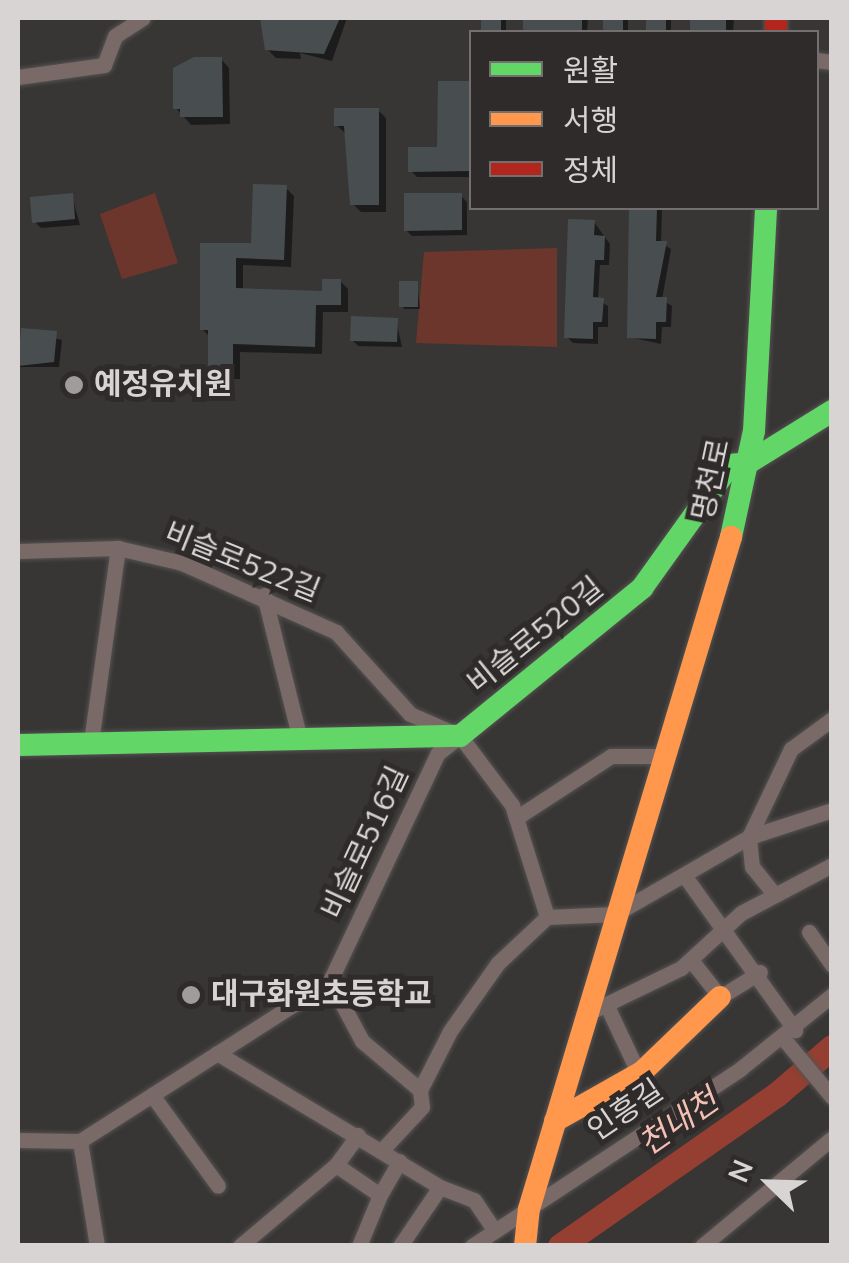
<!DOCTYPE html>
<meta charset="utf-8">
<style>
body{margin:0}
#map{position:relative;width:849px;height:1263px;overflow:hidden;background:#383635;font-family:"Nunito Sans","Noto Sans KR",sans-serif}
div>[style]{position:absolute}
.green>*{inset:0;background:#6d362d}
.shadow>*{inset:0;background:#0007}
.river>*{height:25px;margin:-12.5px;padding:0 12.5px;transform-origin:12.5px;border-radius:12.5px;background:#943f32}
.building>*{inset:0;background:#484e50}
.roads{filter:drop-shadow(0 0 2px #545252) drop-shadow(0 0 2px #545252)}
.street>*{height:15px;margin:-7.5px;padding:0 7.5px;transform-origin:7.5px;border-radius:7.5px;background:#7a6a67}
.fast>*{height:22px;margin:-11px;padding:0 11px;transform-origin:11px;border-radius:11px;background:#63d668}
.slow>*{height:22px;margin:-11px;padding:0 11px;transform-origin:11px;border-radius:11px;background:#ff974d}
.jam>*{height:22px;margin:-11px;padding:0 11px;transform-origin:11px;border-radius:11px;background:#b3261e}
.dots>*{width:28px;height:28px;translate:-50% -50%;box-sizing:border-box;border:5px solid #2f2b2a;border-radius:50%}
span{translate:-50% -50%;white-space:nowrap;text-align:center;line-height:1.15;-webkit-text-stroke:10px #2f2b2a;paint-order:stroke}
.poi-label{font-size:30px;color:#d7d4d3;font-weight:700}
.left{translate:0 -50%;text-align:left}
.street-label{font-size:30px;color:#d7d4d3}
.water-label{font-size:32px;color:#f4c0b5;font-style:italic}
.frame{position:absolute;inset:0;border:20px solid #d7d4d3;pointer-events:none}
.legend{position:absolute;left:469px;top:30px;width:350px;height:180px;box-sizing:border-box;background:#2f2b2a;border:2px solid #726f6e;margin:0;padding:12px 18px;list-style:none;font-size:30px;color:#d7d4d3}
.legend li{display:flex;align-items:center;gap:20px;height:50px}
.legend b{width:50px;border:2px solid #726f6e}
.north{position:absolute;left:719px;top:1133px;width:100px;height:100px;-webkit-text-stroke:8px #2f2b2a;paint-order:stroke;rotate:293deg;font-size:28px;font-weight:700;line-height:40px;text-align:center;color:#d7d4d3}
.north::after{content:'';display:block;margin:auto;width:35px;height:45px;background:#d7d4d3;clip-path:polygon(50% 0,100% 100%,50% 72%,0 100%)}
</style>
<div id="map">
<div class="green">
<div style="clip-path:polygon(155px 193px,178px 263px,122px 279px,100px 214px)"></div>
<div style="clip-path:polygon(557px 248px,557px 347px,416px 343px,424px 252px)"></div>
</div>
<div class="shadow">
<div style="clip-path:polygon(263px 18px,297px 18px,300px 45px,308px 18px,347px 18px,332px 61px,300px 53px,301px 59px,276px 58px,267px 49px)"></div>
<div style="clip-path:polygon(483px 18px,506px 18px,506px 32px,483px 32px)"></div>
<div style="clip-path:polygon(526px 18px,588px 18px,587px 32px,526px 32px)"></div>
<div style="clip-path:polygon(606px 18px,628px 18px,628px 32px,606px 32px)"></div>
<div style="clip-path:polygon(648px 18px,671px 18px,671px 32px,648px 32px)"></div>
<div style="clip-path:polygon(693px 18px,734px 18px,733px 32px,693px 32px)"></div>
<div style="clip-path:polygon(221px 59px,229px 68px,230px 124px,191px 125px,176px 108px)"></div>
<div style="clip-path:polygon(472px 84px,472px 177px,417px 177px,411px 171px,439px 150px)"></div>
<div style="clip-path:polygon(378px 110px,386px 118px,386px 212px,361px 212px,353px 204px,345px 133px,336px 125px)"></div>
<div style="clip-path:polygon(286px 188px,294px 196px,291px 267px,243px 265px,243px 291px,324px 293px,340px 281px,348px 289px,348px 312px,323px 312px,322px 354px,240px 352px,240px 379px,218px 379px,210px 371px,210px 337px,202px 329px,202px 246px,253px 245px)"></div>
<div style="clip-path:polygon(72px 196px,80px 225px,41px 228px,35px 222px)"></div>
<div style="clip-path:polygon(461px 196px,467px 202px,467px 235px,412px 236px,406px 230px)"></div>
<div style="clip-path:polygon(632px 208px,662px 208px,661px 243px,671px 249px,662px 300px,672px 306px,671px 327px,662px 327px,661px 344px,629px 337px)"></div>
<div style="clip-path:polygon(594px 222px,610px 244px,609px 265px,600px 265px,598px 300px,608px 306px,608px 327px,598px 327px,598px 344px,573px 343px,567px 337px)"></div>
<div style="clip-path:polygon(417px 283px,420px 309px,405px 309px,401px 306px)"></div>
<div style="clip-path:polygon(396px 320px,402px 347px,358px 346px,352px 340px)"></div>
<div style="clip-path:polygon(23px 331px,62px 340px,59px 367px,18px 367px)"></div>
</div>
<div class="river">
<div style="left:560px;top:1246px;width:264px;rotate:-35deg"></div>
<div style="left:776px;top:1095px;width:74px;rotate:-40.6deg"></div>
</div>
<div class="building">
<div style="clip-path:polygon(260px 18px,340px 18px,324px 54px,265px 50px)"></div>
<div style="clip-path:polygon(481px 18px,501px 18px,501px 32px,481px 32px)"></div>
<div style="clip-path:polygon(523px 18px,582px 18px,582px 32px,523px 32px)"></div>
<div style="clip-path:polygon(603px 18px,623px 18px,623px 32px,603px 32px)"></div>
<div style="clip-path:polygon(646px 18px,666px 18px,666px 32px,646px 32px)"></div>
<div style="clip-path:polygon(690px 18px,726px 18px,726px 32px,690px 32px)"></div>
<div style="clip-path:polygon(194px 57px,222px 57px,223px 117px,180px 117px,180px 109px,173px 109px,173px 68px)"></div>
<div style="clip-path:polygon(438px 81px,472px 81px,472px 171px,408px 172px,408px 147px,437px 147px)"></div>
<div style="clip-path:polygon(334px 108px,379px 108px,379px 205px,350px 205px,344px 126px,334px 126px)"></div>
<div style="clip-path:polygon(253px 184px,287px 185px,284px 260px,236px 258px,236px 288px,322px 291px,322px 279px,341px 279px,341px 305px,316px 305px,315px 347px,233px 344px,233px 372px,208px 372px,208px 330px,200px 330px,200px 243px,251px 243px)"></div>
<div style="clip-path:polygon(73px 193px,75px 219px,32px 223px,30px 197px)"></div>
<div style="clip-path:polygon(404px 193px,462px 193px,462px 230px,404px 231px)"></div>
<div style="clip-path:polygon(629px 208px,657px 208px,656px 241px,667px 241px,656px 297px,667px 297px,666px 322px,656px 322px,656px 339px,627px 338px)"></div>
<div style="clip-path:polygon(568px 219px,595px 220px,594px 235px,605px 236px,604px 260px,595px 260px,593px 297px,604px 298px,602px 322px,593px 322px,593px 339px,564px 338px)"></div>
<div style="clip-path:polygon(399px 281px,418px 281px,418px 307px,399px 307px)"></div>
<div style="clip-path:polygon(351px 316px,398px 318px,397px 342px,350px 341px)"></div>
<div style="clip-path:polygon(21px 328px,57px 331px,54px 362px,18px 366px)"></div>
</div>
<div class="roads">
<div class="street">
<div style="left:816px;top:60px;width:16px;rotate:7deg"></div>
<div style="left:18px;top:77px;width:87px;rotate:-7.9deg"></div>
<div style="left:104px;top:65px;width:31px;rotate:-69deg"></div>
<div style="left:115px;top:36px;width:33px;rotate:-33deg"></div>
<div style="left:18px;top:551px;width:100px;rotate:-1.7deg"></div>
<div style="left:118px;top:548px;width:66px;rotate:13.2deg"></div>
<div style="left:182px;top:563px;width:169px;rotate:24.1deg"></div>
<div style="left:336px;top:632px;width:110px;rotate:47.9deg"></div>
<div style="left:410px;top:714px;width:55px;rotate:23.7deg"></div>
<div style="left:460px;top:736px;width:86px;rotate:53deg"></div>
<div style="left:512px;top:805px;width:117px;rotate:72.6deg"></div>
<div style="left:264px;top:595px;width:148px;rotate:76deg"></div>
<div style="left:91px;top:742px;width:196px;rotate:-82.1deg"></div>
<div style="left:516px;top:818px;width:113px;rotate:-33.1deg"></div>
<div style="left:611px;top:756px;width:53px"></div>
<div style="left:684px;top:875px;width:191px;rotate:54.4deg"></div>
<div style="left:775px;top:895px;width:36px;rotate:-129deg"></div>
<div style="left:752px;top:867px;width:30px;rotate:-96deg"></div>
<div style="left:749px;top:837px;width:87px;rotate:-18deg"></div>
<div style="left:809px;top:932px;width:40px;rotate:55.1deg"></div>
<div style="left:691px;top:960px;width:47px;rotate:51.9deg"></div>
<div style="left:720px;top:997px;width:47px;rotate:-32deg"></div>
<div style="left:330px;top:981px;width:68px;rotate:61.9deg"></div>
<div style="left:362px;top:1041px;width:76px;rotate:40.2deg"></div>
<div style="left:606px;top:1004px;width:77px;rotate:64.8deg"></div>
<div style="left:586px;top:1014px;width:106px;rotate:-25.8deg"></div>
<div style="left:681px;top:968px;width:81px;rotate:-42.5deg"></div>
<div style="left:741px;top:913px;width:103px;rotate:-27.8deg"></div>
<div style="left:783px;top:1038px;width:77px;rotate:50.3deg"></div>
<div style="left:217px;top:1053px;width:260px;rotate:31deg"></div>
<div style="left:440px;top:1187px;width:36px;rotate:21deg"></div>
<div style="left:474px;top:1200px;width:36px;rotate:56deg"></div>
<div style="left:152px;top:1095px;width:112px;rotate:54deg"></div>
<div style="left:18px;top:1140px;width:62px;rotate:0.9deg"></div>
<div style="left:80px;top:1141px;width:297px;rotate:-32.6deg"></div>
<div style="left:330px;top:981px;width:252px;rotate:-64.7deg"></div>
<div style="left:438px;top:753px;width:28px;rotate:-38deg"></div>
<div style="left:80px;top:1141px;width:106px;rotate:80.8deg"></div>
<div style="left:381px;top:1151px;width:60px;rotate:-47deg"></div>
<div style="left:422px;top:1107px;width:17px;rotate:-97deg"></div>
<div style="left:420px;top:1090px;width:66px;rotate:-63deg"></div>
<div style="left:450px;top:1031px;width:83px;rotate:-54.8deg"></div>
<div style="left:498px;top:963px;width:67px;rotate:-43.2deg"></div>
<div style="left:547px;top:917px;width:68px;rotate:-2.5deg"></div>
<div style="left:615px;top:914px;width:155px;rotate:-29.9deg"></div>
<div style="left:749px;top:837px;width:98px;rotate:-64.5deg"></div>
<div style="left:791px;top:749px;width:51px;rotate:-36.2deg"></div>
<div style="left:336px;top:1165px;width:53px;rotate:34.3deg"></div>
<div style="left:380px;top:1195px;width:55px;rotate:112.4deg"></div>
<div style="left:380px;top:1195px;width:39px;rotate:-60deg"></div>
<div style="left:240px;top:1246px;width:126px;rotate:-40.2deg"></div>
<div style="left:336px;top:1165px;width:37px;rotate:-54deg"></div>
<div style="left:400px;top:1246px;width:71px;rotate:-55.9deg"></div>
<div style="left:472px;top:1246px;width:321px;rotate:-33.4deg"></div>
<div style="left:740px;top:1069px;width:118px;rotate:-38.8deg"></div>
<div style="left:702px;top:1246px;width:169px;rotate:-39.7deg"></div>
</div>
<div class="fast">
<div style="left:731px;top:537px;width:108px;rotate:-77.8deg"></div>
<div style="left:754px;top:431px;width:223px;rotate:-86.9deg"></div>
<div style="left:18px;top:745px;width:442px;rotate:-1.2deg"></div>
<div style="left:460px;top:736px;width:235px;rotate:-39.1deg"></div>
<div style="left:642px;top:588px;width:151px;rotate:-54.4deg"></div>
<div style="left:730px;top:465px;width:18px;rotate:-6deg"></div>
<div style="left:748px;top:463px;width:99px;rotate:-31.8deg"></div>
</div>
<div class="slow">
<div style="left:555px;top:1121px;width:100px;rotate:-29.4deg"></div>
<div style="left:642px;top:1072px;width:108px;rotate:-43.9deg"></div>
<div style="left:525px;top:1246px;width:37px;rotate:-84deg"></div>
<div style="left:529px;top:1209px;width:702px;rotate:-73.27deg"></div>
</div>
<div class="jam">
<div style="left:776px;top:18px;width:14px;rotate:90deg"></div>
</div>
</div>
<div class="dots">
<div style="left:74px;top:385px;background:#9f9d9c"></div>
<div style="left:191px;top:995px;background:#9f9d9c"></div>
</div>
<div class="poi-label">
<span class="left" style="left:94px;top:385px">예정유치원</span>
<span class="left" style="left:211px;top:995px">대구화원초등학교</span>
</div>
<div class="street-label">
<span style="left:712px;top:480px;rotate:-78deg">명천로</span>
<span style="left:242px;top:563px;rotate:22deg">비슬로522길</span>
<span style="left:536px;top:636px;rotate:-39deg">비슬로520길</span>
<span style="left:366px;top:843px;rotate:-65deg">비슬로516길</span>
<span style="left:626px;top:1111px;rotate:-34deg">인흥길</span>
</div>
<div class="water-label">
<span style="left:679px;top:1123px;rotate:-35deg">천내천</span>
</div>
<div class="frame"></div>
<ul class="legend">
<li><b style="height:12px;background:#63d668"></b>원활</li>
<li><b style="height:12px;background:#ff974d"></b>서행</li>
<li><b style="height:12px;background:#b3261e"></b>정체</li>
</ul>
<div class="north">N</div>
</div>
